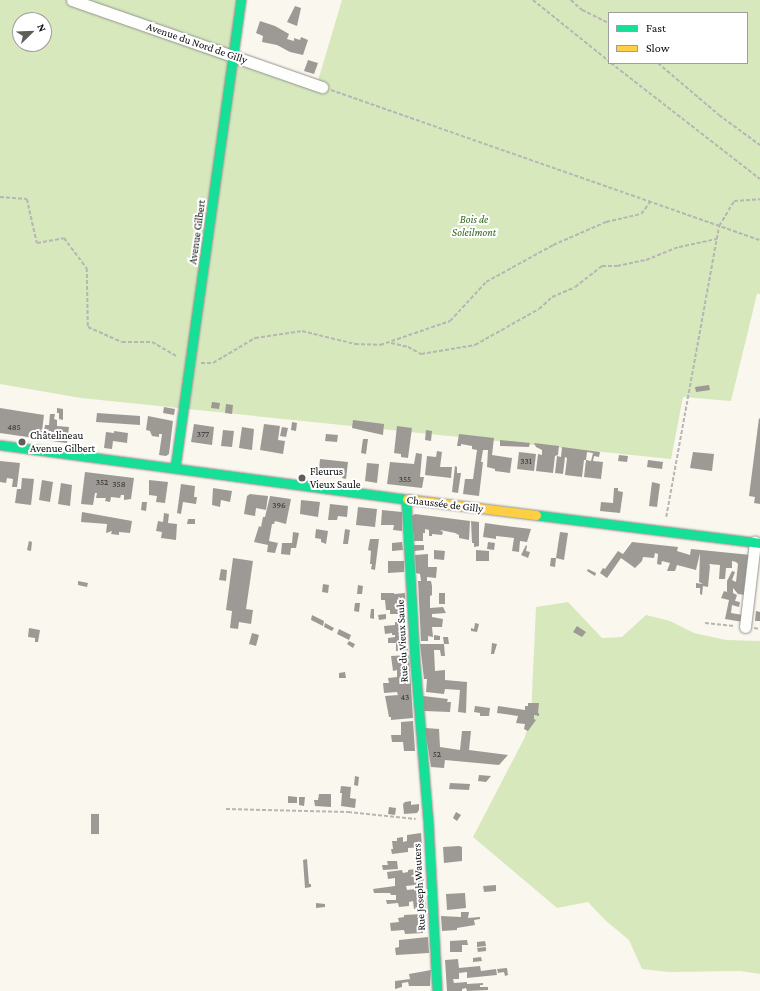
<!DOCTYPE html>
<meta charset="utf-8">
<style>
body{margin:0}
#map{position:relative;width:760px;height:991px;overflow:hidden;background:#faf7ef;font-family:"Crimson Pro",serif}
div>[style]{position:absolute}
.forest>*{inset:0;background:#d6e8bc}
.building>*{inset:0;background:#9d9a95}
.path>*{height:1.5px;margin-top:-0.75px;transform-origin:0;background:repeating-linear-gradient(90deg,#b7b6b5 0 4px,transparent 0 6px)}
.roads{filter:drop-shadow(0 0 1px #93928e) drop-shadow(0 0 1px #93928e)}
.street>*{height:11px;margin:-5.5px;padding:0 5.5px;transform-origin:5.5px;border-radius:5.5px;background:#fefefd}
.fast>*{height:9px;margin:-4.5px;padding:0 4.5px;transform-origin:4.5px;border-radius:4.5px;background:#16e098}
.slow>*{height:9px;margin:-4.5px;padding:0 4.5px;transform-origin:4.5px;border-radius:4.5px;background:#ffcf43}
.dots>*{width:11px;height:11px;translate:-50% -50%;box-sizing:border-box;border:2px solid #fff;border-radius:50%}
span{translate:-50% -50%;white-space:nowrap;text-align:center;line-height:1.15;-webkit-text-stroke:4px #fff;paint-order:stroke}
.number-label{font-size:9px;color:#30302e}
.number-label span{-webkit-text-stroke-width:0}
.street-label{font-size:11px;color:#0c0c0c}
.park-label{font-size:11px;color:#2f651b;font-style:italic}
.poi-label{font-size:11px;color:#0c0c0c}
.left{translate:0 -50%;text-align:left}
.legend{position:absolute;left:608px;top:12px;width:140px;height:52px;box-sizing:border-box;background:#fff;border:1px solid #9e9e9e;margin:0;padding:5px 7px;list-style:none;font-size:12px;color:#0c0c0c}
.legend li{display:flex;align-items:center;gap:8px;height:20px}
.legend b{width:20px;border:1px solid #9e9e9e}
.north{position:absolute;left:12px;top:12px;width:40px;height:40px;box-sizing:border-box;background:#fff;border:1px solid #9e9e9e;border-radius:50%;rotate:67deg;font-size:11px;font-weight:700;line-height:16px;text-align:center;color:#0c0c0c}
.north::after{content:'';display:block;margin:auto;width:14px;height:18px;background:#5f5e5b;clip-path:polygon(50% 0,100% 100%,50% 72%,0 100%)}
</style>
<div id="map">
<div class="forest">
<div style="clip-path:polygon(evenodd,0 0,241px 0,234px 55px,317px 84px,342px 0,760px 0,760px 294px,757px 294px,731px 401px,683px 397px,671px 459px,81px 398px,0 384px,0 0,609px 13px,747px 13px,747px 63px,609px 63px,609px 13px,0 0,20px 20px,44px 20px,44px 44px,20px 44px,20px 20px)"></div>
<div style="clip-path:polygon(568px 602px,602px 638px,622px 637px,646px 615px,670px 621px,694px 633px,726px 640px,760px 641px,760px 974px,740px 971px,669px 972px,642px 969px,629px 940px,605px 920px,588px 902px,557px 908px,473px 837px,525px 737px,531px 716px,536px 607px)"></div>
</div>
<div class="building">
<div style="clip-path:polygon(295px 6px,301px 8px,297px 26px,287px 22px)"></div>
<div style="clip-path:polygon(260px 21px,275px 26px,289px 34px,287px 39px,294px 41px,294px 38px,300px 40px,301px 37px,308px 40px,303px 55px,290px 52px,277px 45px,262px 42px,263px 36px,256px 33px)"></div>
<div style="clip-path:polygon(308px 60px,318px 63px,314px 74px,304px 71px)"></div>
<div style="clip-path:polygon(709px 385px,710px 390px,696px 392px,695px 387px)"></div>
<div style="clip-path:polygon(212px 402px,220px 403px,219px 409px,211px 408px)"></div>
<div style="clip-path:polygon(226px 404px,233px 405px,232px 414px,225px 413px)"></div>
<div style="clip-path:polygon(164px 407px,175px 409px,174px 415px,163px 413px)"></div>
<div style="clip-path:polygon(0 408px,44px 415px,41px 439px,0 433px)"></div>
<div style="clip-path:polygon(57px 408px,63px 409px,63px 420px,59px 419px,59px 413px,57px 413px)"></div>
<div style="clip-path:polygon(97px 413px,140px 416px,140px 425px,96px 422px)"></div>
<div style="clip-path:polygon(50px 414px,55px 414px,54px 419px,57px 420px,57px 426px,69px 427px,67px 443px,43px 440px,45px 425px,49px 425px)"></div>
<div style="clip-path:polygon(148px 416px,173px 421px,169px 454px,166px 456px,159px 455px,162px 434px,159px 434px,159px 437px,152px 436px,150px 431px,146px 430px)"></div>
<div style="clip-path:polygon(759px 418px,760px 419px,760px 504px,754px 503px,755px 497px,749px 496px)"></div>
<div style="clip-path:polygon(353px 420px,384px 424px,383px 435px,352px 428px)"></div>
<div style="clip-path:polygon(292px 422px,297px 423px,296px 431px,291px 430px)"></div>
<div style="clip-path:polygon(194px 424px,214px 427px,212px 445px,191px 442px)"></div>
<div style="clip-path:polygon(264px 424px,280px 426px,278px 440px,285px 441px,283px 454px,260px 450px)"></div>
<div style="clip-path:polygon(397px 426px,412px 428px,408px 458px,401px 457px,401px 454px,394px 453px)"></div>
<div style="clip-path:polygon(242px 427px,254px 429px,252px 450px,239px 448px)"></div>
<div style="clip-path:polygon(282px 427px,288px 428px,286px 437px,280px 436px)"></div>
<div style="clip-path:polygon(223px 430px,234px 431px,232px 447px,221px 446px)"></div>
<div style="clip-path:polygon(426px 430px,432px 431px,431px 441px,425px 440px)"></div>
<div style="clip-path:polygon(114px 431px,128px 433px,127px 443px,113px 441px,112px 449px,104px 448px,106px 432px,114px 433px)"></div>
<div style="clip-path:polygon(326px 434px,338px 435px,337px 442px,325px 441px)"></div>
<div style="clip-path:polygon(459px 434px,494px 438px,492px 455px,512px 458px,510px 473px,495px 471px,495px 469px,487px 467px,488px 450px,483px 450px,481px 462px,483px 462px,479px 496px,463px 494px,465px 479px,473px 479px,477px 450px,472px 449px,472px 446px,461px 444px,461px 446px,457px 446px)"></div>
<div style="clip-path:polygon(363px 439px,368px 439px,366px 454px,361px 453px)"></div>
<div style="clip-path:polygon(500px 440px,530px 443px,529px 447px,500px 446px)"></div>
<div style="clip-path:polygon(534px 443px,559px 446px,558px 455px,555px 456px,553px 473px,536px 471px,538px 454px,542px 455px,542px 450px,536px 447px)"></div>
<div style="clip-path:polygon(562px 447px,600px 452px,599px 457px,594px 456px,593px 461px,603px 462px,601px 479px,584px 477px,586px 460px,591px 461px,593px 453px,587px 452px,586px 460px,584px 460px,582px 477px,565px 475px,567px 458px,565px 457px,563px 474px,555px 473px,557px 456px,561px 457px)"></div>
<div style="clip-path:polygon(437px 451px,442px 452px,440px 467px,452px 467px,451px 478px,425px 475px,427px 456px,436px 457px)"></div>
<div style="clip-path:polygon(519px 452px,536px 454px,534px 471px,517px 469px)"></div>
<div style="clip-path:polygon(693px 452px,714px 454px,712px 471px,690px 468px)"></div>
<div style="clip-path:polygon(416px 453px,422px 454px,420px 477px,424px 477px,422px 488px,387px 484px,390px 462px,414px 464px)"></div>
<div style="clip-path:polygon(619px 455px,628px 456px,627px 462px,618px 461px)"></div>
<div style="clip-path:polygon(320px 459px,348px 462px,346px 479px,342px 478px,343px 472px,319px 470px)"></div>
<div style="clip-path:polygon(648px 460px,663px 462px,662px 469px,647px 467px)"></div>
<div style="clip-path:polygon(0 461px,20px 463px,17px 487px,12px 487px,13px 479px,7px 478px,6px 483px,0 482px)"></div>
<div style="clip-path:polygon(367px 463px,379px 464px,377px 483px,365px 481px)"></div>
<div style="clip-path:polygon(455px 466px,457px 467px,457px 473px,461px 473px,458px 493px,452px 492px)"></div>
<div style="clip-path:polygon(85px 472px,134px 478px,131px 499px,124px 500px,124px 495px,121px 495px,120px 498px,111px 497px,110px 502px,105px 501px,106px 498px,96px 498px,97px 493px,95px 493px,93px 505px,81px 504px)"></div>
<div style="clip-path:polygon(22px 478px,34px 479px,31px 505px,15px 503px,17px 489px,21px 489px)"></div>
<div style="clip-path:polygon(42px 480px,53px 482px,50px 502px,39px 500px)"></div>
<div style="clip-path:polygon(149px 480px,168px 482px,165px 503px,156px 502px,157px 496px,149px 495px)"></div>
<div style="clip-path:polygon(652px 482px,660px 484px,657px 507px,649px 506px)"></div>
<div style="clip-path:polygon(61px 483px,72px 485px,70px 506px,58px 504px)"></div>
<div style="clip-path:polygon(181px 484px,195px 486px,194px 497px,197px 497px,196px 504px,183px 502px,181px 514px,177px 513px)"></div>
<div style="clip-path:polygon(213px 488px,232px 491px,230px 502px,221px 500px,220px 507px,212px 505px)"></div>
<div style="clip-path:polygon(614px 488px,618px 488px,618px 491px,623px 492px,620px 513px,600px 511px,601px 502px,613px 503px)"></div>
<div style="clip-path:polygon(250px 494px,268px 496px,266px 510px,256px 508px,255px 516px,244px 514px,247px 496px)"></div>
<div style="clip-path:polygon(270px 496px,291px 499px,286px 524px,275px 521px,274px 524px,272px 524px,269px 541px,278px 543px,275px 553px,267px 552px,268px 545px,254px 542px,259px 526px,261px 527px,263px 517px,265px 517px)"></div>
<div style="clip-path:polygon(301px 500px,320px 502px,318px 517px,300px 514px)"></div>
<div style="clip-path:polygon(142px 502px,147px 502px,146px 511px,141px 510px)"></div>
<div style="clip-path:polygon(330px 504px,348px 506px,347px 517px,338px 516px,337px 520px,328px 520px)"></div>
<div style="clip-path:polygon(358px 507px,377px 509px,375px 527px,356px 525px)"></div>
<div style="clip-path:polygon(382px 510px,402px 512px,402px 531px,393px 530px,394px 525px,381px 525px)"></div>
<div style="clip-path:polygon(82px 512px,132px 521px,130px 533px,119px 532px,119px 535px,111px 534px,112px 531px,106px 533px,107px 524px,81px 522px)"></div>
<div style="clip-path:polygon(164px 513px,169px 514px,168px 523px,177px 524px,176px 540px,161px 538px,162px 532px,156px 531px,158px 521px,163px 522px)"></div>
<div style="clip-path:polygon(415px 514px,470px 521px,469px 540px,459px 538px,459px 535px,455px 533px,440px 530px,443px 532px,442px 535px,432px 534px,432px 536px,429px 536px,429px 530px,425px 529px,425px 533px,423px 533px,423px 541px,414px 541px,412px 516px)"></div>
<div style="clip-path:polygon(188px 519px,195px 519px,195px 524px,187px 524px)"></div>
<div style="clip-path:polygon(471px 521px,479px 522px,479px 546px,474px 547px,474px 543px,472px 543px)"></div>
<div style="clip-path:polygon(485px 523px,499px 525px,531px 529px,527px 542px,520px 541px,519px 552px,512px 551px,514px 538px,496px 536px,496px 539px,483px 537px)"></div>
<div style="clip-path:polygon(316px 529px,328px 531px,326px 544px,321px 542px,321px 539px,315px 538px)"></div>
<div style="clip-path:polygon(345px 529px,350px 530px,348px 544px,343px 544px)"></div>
<div style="clip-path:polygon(293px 532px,299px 533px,296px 548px,291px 548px,290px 555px,281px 554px,282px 543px,292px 543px)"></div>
<div style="clip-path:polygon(560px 532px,568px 533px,564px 560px,556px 558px)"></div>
<div style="clip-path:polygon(370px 539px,379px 539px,375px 570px,371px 569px,372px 564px,370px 564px,371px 551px,368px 550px)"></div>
<div style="clip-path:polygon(29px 541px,32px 542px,31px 551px,27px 550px)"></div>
<div style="clip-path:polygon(402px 542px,403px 550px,392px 551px,392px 543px)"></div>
<div style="clip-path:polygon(488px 542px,495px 543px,494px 550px,487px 549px)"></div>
<div style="clip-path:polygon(632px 542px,678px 547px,677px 551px,690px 555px,691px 549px,751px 555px,745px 595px,738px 594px,733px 588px,733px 593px,737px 595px,735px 601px,740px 602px,739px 607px,732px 605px,731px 613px,743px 615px,743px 622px,725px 619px,729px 600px,721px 598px,724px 591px,727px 592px,727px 581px,732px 571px,735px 572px,732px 580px,736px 582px,738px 564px,736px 562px,732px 561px,732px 568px,726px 568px,725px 579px,719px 579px,720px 565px,709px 564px,710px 566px,708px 587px,703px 586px,702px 595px,700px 594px,700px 588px,696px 588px,696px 583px,703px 584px,699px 582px,700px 553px,696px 570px,677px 565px,675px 571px,667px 571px,670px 563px,662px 561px,661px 565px,657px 564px,658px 554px,655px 553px,654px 558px,643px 557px,642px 561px,635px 568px,621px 558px,607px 578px,600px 573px,603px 568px,605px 569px,618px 551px,623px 554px)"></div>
<div style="clip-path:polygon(414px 545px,424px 545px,424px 550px,414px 551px)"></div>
<div style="clip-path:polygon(526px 545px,527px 546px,526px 551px,530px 552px,528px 558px,521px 555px)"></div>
<div style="clip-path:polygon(434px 550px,445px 551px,444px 560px,434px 559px)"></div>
<div style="clip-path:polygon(476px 550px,489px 551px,489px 561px,476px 561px)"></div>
<div style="clip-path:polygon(428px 554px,428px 567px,437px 567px,436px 578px,427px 577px,427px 581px,431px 581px,432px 586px,432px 595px,430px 596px,430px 608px,443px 607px,446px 613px,432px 614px,432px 617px,443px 619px,442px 627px,432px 627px,433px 637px,428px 636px,428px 641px,421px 641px,418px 581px,421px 581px,420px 574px,416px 573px,415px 555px)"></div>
<div style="clip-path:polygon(233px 558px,253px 561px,246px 609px,253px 610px,251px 624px,239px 622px,238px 629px,230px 628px,232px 611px,226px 610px)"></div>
<div style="clip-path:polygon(551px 558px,556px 558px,555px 567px,550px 566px)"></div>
<div style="clip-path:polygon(388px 561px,404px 561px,404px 572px,388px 573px)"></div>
<div style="clip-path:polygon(221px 569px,227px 570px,226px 581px,219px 580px)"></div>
<div style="clip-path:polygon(588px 569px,596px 573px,595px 576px,587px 571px)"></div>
<div style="clip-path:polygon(78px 581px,88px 583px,87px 587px,78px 585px)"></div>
<div style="clip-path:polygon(323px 584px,329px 585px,328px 593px,322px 592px)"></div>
<div style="clip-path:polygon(358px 585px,363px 586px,362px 594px,357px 594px)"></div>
<div style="clip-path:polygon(381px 593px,394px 593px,394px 594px,405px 593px,406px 614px,390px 614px,390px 610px,386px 610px,385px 600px,381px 600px)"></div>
<div style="clip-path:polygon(439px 593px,445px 593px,445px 604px,439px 604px)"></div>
<div style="clip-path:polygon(355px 603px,360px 603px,359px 612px,354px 611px)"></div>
<div style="clip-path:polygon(371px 609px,374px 609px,374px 619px,370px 618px)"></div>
<div style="clip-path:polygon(756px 611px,760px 612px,760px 621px,755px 621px)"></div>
<div style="clip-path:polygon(386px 614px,386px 619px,379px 620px,378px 615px)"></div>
<div style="clip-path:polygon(312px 615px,324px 621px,323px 626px,311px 620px)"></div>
<div style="clip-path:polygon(395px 622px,406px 622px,408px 651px,396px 651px,396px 643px,388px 643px,388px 638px,395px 637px,395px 635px,392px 635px,392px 633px,385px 634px,384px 626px,395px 625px)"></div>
<div style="clip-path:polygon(325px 623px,334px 628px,332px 631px,324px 627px)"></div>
<div style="clip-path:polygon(475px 623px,479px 624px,477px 632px,471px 631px,471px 628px,474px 629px)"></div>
<div style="clip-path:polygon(577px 626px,586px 632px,582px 637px,573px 632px)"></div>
<div style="clip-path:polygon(29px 628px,40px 630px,38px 642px,35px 642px,35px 638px,28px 637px)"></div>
<div style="clip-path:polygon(339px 629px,351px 635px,349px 640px,337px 634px)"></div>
<div style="clip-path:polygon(252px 633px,259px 635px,256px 646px,249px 644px)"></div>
<div style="clip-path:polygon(434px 635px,440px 636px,440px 640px,434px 640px)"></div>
<div style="clip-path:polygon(443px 637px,448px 637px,449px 644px,444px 644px)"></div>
<div style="clip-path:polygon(349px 641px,355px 644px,353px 648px,347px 644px)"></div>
<div style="clip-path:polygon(492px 643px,497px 644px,494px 654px,491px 654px)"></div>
<div style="clip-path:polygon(420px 644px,444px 644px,445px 656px,441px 656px,440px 650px,434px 650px,435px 671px,445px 670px,445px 680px,467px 682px,466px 713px,458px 712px,460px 690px,445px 689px,444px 694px,426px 692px,427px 679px,424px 679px)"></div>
<div style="clip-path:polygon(409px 655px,413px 718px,391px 720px,391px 717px,389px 717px,385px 696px,398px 695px,397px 692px,384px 693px,383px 683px,389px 683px,388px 678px,397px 677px,397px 670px,393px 671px,391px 656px)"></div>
<div style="clip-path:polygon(345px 672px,346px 678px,339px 678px,339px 673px)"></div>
<div style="clip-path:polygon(423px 696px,448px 699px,447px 702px,451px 702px,450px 712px,424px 711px)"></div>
<div style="clip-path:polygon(528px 703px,539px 703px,538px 713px,539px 713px,539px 716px,534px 715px,534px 719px,536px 720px,528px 731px,524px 729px,525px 724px,516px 723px,518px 716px,497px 713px,498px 706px,525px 710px,525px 706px,528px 706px)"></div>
<div style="clip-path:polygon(475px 706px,490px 708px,489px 716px,480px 716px,480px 713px,474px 712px)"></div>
<div style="clip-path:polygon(413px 721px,415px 751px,404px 751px,403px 742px,392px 742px,391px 735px,401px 735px,401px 722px)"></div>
<div style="clip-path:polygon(425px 728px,439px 729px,440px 747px,460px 750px,462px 731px,471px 731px,469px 750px,508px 755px,499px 765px,445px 760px,444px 768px,431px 767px)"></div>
<div style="clip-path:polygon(479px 775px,491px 776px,486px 782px,478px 781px)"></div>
<div style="clip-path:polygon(355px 776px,359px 777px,358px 786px,354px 785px)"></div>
<div style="clip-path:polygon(450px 783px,470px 784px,469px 790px,449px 789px)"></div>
<div style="clip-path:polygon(341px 786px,351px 787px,350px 798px,356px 799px,355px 808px,341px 806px,342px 793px,340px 793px)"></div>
<div style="clip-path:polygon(319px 794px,331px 794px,331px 807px,315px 806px,314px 800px,318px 800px)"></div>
<div style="clip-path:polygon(288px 796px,297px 797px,297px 803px,288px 803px)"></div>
<div style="clip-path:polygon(299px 797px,305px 797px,304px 806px,299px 805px)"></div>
<div style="clip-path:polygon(411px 801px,411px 805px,419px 804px,419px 810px,417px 813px,404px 814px,403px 804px,405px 802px)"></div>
<div style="clip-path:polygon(389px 807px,396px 808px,395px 815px,388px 814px)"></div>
<div style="clip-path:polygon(456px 812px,461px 815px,457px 821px,453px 818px)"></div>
<div style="clip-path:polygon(91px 814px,99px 814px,99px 834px,91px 834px)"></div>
<div style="clip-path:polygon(421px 833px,422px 847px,408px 848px,408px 852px,392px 854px,391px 849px,393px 849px,392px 841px,397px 841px,397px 838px,403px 837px,403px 842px,407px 841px,407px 835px)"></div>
<div style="clip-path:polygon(459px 846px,462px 847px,462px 861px,444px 863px,443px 847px)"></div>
<div style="clip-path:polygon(307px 859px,309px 884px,311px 884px,311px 887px,305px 888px,303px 860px)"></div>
<div style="clip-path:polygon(387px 861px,397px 861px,398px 869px,383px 870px,382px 865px,388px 865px)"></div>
<div style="clip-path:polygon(423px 868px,424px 884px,406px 886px,407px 890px,424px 888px,426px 908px,414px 909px,413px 901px,409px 902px,409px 906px,399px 907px,398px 903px,387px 904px,386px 900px,396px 900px,396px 895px,391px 895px,390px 893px,374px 893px,373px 889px,395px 886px,395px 878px,388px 879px,387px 872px,402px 870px,403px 873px,408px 872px,408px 870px)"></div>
<div style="clip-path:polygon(496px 885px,496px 891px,484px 892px,483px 886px)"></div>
<div style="clip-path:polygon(465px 893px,466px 908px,447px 910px,446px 894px)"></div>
<div style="clip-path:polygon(316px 903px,325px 904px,325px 907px,316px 908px)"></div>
<div style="clip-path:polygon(461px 912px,469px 912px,468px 918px,480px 917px,480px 919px,474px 920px,475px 925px,457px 928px,457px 930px,442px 931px,441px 916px,461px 917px)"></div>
<div style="clip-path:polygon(422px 914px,423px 933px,405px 934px,404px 930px,391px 931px,390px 923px,399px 922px,398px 918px,404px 917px,404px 915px)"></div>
<div style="clip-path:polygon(428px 937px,429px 953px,396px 955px,395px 948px,399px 947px,399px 940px)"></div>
<div style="clip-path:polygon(467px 940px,468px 945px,462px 945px,462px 952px,450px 952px,450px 941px)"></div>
<div style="clip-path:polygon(485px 941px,486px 946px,477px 947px,477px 942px)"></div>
<div style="clip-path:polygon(486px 947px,486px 951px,478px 952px,477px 948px)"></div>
<div style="clip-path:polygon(481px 957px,482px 961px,473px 962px,473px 958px)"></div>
<div style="clip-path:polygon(458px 959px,459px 968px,480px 966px,481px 971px,496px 969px,497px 975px,467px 978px,467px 972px,459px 973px,459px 979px,453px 979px,454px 983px,467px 982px,467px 984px,483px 983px,483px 985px,480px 985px,480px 987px,488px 987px,488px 990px,467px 991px,466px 988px,462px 989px,462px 991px,447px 991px,445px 960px)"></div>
<div style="clip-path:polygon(507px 968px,508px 975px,505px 976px,504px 972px,498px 973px,497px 969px)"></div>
<div style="clip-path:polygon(431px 970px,430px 986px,409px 986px,408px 982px,402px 983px,402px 987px,395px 989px,395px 981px,410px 979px,409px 974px)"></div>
</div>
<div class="path">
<div style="left:533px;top:0;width:97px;rotate:38.8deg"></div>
<div style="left:571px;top:0;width:15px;rotate:42deg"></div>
<div style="left:582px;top:10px;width:30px;rotate:26deg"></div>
<div style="left:611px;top:63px;width:189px;rotate:37.9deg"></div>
<div style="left:658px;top:63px;width:80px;rotate:40.4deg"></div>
<div style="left:719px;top:115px;width:51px;rotate:36.2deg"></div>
<div style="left:331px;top:90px;width:454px;rotate:19.3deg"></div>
<div style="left:0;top:197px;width:27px;rotate:4deg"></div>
<div style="left:27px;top:199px;width:45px;rotate:77.2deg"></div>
<div style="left:37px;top:243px;width:27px;rotate:-10deg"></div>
<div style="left:64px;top:238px;width:38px;rotate:53deg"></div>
<div style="left:87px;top:268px;width:59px;rotate:89deg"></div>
<div style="left:88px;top:327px;width:37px;rotate:24deg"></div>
<div style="left:122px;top:342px;width:30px"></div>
<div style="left:152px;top:342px;width:30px;rotate:30deg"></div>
<div style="left:391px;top:343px;width:17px;rotate:13deg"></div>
<div style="left:408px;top:347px;width:15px;rotate:28deg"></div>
<div style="left:421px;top:354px;width:55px;rotate:-9.5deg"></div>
<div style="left:475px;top:345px;width:73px;rotate:-29.4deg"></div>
<div style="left:539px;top:309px;width:18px;rotate:-43deg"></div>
<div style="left:552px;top:297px;width:25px;rotate:-23deg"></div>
<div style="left:575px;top:287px;width:34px;rotate:-38deg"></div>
<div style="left:602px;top:266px;width:15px"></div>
<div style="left:617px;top:266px;width:30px;rotate:-12deg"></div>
<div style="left:646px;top:260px;width:35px;rotate:-22deg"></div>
<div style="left:679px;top:247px;width:39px;rotate:-12deg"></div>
<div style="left:201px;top:363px;width:12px"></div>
<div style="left:213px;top:363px;width:49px;rotate:-30.8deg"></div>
<div style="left:255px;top:338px;width:48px;rotate:-8.5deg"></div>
<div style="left:302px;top:331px;width:55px;rotate:13.8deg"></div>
<div style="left:355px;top:344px;width:25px;rotate:2deg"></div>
<div style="left:380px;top:345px;width:74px;rotate:-18.9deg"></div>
<div style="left:450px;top:321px;width:53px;rotate:-47.3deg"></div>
<div style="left:486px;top:282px;width:77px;rotate:-28.9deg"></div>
<div style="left:553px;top:245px;width:58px;rotate:-23.5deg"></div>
<div style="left:606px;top:222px;width:36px;rotate:-13deg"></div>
<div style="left:641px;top:214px;width:15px;rotate:-53deg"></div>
<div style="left:666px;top:517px;width:296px;rotate:-79.7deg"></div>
<div style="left:719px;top:226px;width:29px;rotate:-59deg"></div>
<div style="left:734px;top:201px;width:26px;rotate:-4deg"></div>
<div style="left:705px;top:623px;width:29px;rotate:6deg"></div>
<div style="left:754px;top:628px;width:6px;rotate:9deg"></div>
<div style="left:226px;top:809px;width:122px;rotate:1.4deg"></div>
<div style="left:348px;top:812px;width:68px;rotate:5.9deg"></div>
</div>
<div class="roads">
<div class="street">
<div style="left:72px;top:0;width:265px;rotate:19.2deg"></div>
<div style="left:745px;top:627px;width:86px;rotate:-83.3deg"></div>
</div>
<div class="fast">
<div style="left:0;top:445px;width:411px;rotate:7.6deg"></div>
<div style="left:175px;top:468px;width:473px;rotate:-82deg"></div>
<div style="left:406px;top:499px;width:164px;rotate:86.9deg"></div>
<div style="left:415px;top:663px;width:158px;rotate:85.3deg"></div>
<div style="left:428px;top:820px;width:171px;rotate:87deg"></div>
<div style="left:536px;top:515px;width:226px;rotate:7.1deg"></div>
</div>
<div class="slow">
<div style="left:407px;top:499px;width:130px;rotate:7.1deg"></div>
</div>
</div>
<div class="dots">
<div style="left:22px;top:442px;background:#5f5e5b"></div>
<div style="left:302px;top:478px;background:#5f5e5b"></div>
</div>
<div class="number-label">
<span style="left:14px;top:427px">485</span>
<span style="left:203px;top:434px">377</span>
<span style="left:526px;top:461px">331</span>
<span style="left:405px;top:479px">355</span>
<span style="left:102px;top:482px">352</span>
<span style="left:119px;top:484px">358</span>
<span style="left:279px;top:505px">396</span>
<span style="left:405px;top:697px">43</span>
<span style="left:437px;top:754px">52</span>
</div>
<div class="street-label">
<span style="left:197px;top:43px;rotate:19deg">Avenue du Nord de Gilly</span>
<span style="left:197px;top:232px;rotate:-82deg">Avenue Gilbert</span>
<span style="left:445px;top:504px;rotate:7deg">Chaussée de Gilly</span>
<span style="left:402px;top:641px;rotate:-93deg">Rue du Vieux Saule</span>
<span style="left:419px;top:887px;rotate:-93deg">Rue Joseph Wauters</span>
</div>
<div class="park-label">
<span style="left:474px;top:226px">Bois de<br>Soleilmont</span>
</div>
<div class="poi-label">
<span class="left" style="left:30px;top:442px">Châtelineau<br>Avenue Gilbert</span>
<span class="left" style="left:310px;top:478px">Fleurus<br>Vieux Saule</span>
</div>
<ul class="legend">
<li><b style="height:5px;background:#16e098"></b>Fast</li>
<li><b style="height:5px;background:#ffcf43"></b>Slow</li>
</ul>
<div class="north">N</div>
</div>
